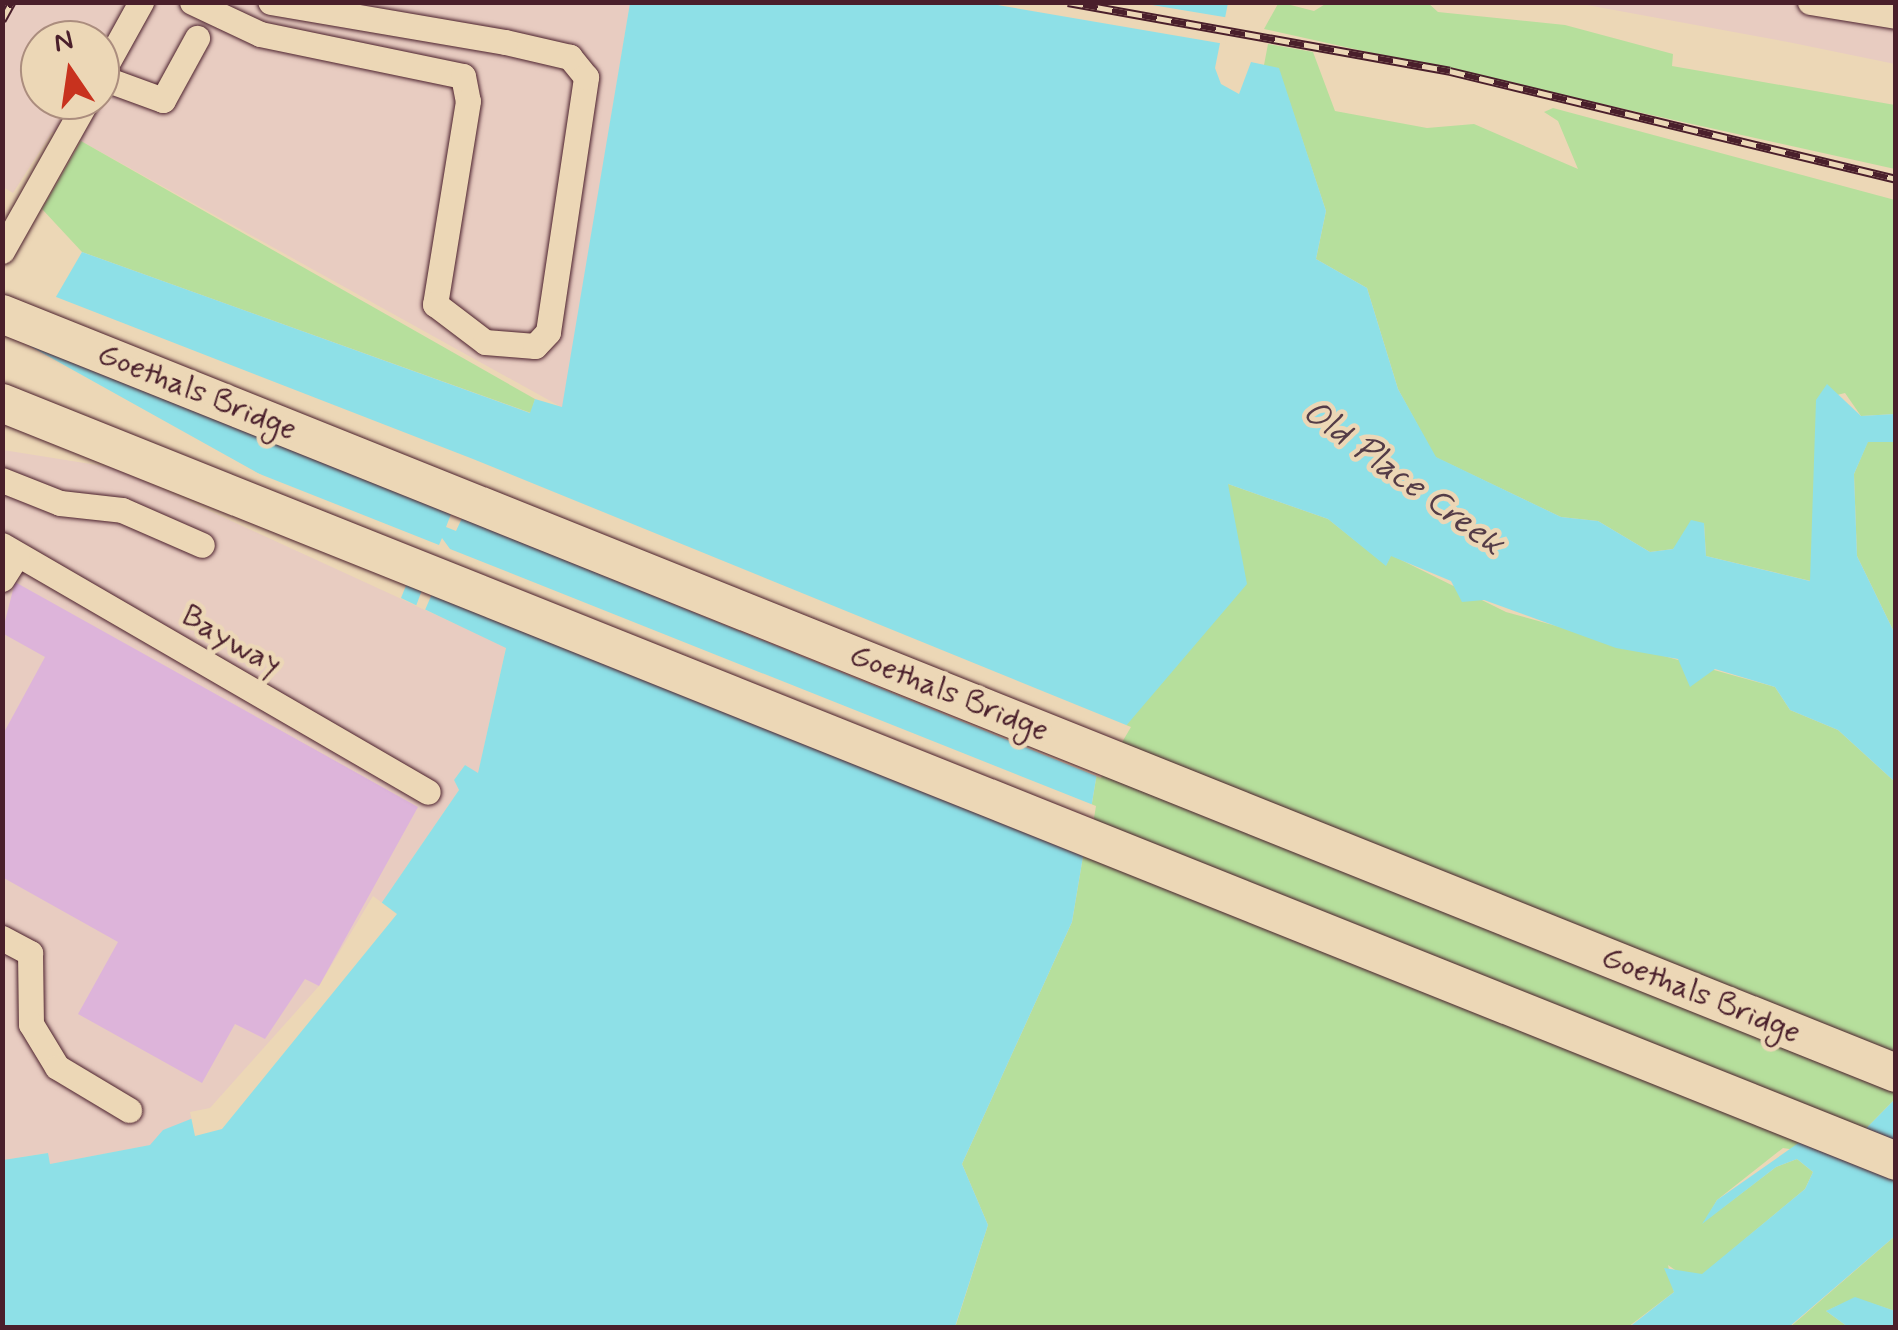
<!DOCTYPE html>
<style>
body{margin:0}
#map{position:relative;width:1898px;height:1330px;overflow:hidden;background:#ecd7b6;font-family:Mynerve,sans-serif}
div>[style]{position:absolute}
.built>*{inset:0;background:#e8ccc1}
.green>*{inset:0;background:#b6df9c}
.water>*{inset:0;background:#8ee0e7}
.pier>*{inset:0;background:#ecd7b6}
.building>*{inset:0;background:#ddb4da}
.roads{filter:drop-shadow(0 0 2px #4a1f2b) drop-shadow(0 0 2px #4a1f2b)}
.minor>*{height:25px;margin:-12.5px;padding:0 12.5px;transform-origin:12.5px;border-radius:12.5px;background:#ecd7b6}
.highway>*{height:38px;margin:-19px;padding:0 19px;transform-origin:19px;border-radius:19px;background:#ecd7b6}
.rail>*{height:9px;margin-top:-4.5px;transform-origin:0;background:repeating-linear-gradient(90deg,#ecd7b6 0 15px,#4a1f2b 0 30px);box-sizing:border-box;border-block:2px solid #4a1f2b}
span{translate:-50% -50%;white-space:nowrap;text-align:center;line-height:1.15;-webkit-text-stroke:9px #ecd7b6;paint-order:stroke}
.street-label{font-size:32px;color:#4a1f2b}
.water-label{font-size:35px;color:#543c47;font-style:italic}
.frame{position:absolute;inset:0;border:5px solid #4a1f2b;pointer-events:none}
.north{position:absolute;left:20px;top:20px;width:100px;height:100px;box-sizing:border-box;background:#ecd7b6;border:2px solid #ab8d7e;border-radius:50%;rotate:347deg;font-size:28px;font-weight:700;line-height:40px;text-align:center;color:#4a1f2b}
.north::after{content:'';display:block;margin:auto;width:35px;height:45px;background:#c8321e;clip-path:polygon(50% 0,100% 100%,50% 72%,0 100%)}
</style>
<div id="map">
<div class="built">
<div style="clip-path:polygon(evenodd,3px 3px,630px 3px,563px 408px,81px 141px,52px 132px,13px 193px,3px 187px,3px 3px,40px 40px,100px 40px,100px 100px,40px 100px,40px 40px)"></div>
<div style="clip-path:polygon(1576px 3px,1895px 3px,1895px 64px,1788px 42px)"></div>
<div style="clip-path:polygon(3px 450px,116px 468px,506px 647px,478px 774px,465px 765px,454px 780px,459px 790px,328px 981px,211px 1111px,151px 1145px,50px 1164px,47px 1153px,3px 1160px)"></div>
</div>
<div class="green">
<div style="clip-path:polygon(1279px 2px,1314px 11px,1327px 3px,1428px 3px,1438px 12px,1565px 25px,1673px 54px,1672px 66px,1895px 105px,1895px 169px,1264px 29px)"></div>
<div style="clip-path:polygon(1268px 44px,1313px 52px,1335px 111px,1427px 128px,1474px 124px,1578px 169px,1558px 121px,1544px 112px,1553px 108px,1895px 200px,1895px 414px,1861px 416px,1845px 393px,1817px 400px,1811px 581px,1706px 556px,1704px 523px,1673px 549px,1650px 552px,1598px 521px,1561px 517px,1435px 457px,1398px 389px,1367px 288px,1316px 259px,1326px 211px,1287px 94px,1264px 65px)"></div>
<div style="clip-path:polygon(81px 141px,535px 399px,531px 413px,82px 252px,42px 209px)"></div>
<div style="clip-path:polygon(1868px 441px,1895px 442px,1895px 634px,1857px 556px,1854px 474px)"></div>
<div style="clip-path:polygon(1228px 484px,1328px 519px,1386px 565px,1391px 555px,1506px 612px,1775px 687px,1790px 710px,1838px 730px,1895px 782px,1895px 1099px,1838px 1157px,1783px 1148px,1717px 1200px,1705px 1221px,1776px 1167px,1797px 1159px,1813px 1172px,1805px 1189px,1702px 1275px,1688px 1279px,1668px 1265px,1674px 1292px,1628px 1327px,955px 1328px,988px 1225px,962px 1164px,1072px 922px,1097px 773px)"></div>
<div style="clip-path:polygon(1895px 1236px,1895px 1311px,1855px 1298px,1826px 1311px,1848px 1327px,1789px 1328px)"></div>
</div>
<div class="water">
<div style="clip-path:polygon(630px 3px,1228px 3px,1215px 68px,1221px 84px,1239px 94px,1251px 62px,1279px 68px,1326px 211px,1316px 259px,1367px 288px,1398px 389px,1436px 457px,1561px 517px,1598px 521px,1650px 552px,1673px 549px,1691px 520px,1704px 523px,1706px 556px,1810px 581px,1816px 400px,1827px 384px,1861px 416px,1895px 414px,1895px 442px,1868px 442px,1854px 474px,1857px 556px,1895px 634px,1895px 782px,1838px 730px,1790px 710px,1775px 687px,1715px 669px,1690px 687px,1678px 659px,1616px 648px,1484px 600px,1462px 602px,1451px 581px,1391px 556px,1386px 566px,1328px 519px,1228px 484px,1247px 584px,1113px 741px,1097px 773px,1072px 922px,962px 1164px,988px 1225px,955px 1327px,3px 1328px,3px 1160px,48px 1153px,50px 1164px,150px 1145px,163px 1130px,211px 1111px,328px 981px,459px 790px,454px 780px,465px 765px,478px 773px,506px 648px,401px 598px,411px 573px,385px 544px,28px 345px,82px 252px,530px 413px,535px 399px,562px 407px)"></div>
<div style="clip-path:polygon(1895px 1099px,1895px 1236px,1789px 1327px,1628px 1328px,1674px 1292px,1664px 1268px,1702px 1274px,1805px 1189px,1813px 1172px,1797px 1159px,1776px 1167px,1702px 1224px,1717px 1200px,1807px 1137px,1838px 1157px)"></div>
<div style="clip-path:polygon(1855px 1297px,1895px 1311px,1895px 1327px,1848px 1327px,1826px 1311px)"></div>
</div>
<div class="pier">
<div style="clip-path:polygon(986px 3px,1140px 3px,1230px 18px,1225px 44px)"></div>
<div style="clip-path:polygon(51px 295px,473px 459px,1131px 727px,1101px 778px,462px 518px,456px 531px,446px 527px,451px 514px,24px 342px)"></div>
<div style="clip-path:polygon(222px 459px,439px 545px,442px 538px,450px 549px,1096px 806px,1088px 854px,432px 594px,425px 610px,416px 606px,422px 590px,380px 547px)"></div>
<div style="clip-path:polygon(373px 896px,397px 914px,222px 1129px,195px 1136px,190px 1112px,210px 1108px,319px 986px)"></div>
</div>
<div class="building">
<div style="clip-path:polygon(15px 582px,418px 807px,319px 986px,305px 979px,265px 1039px,235px 1024px,202px 1083px,78px 1014px,118px 942px,2px 877px,2px 736px,45px 657px,2px 633px)"></div>
</div>
<div class="roads">
<div class="minor">
<div style="left:192px;top:2px;width:75px;rotate:25.2deg"></div>
<div style="left:260px;top:34px;width:207px;rotate:11.7deg"></div>
<div style="left:463px;top:76px;width:25px;rotate:79deg"></div>
<div style="left:468px;top:101px;width:206px;rotate:99.2deg"></div>
<div style="left:435px;top:304px;width:63px;rotate:37.2deg"></div>
<div style="left:485px;top:342px;width:50px;rotate:4.6deg"></div>
<div style="left:535px;top:346px;width:19px;rotate:-47deg"></div>
<div style="left:548px;top:332px;width:258px;rotate:-81.5deg"></div>
<div style="left:586px;top:77px;width:26px;rotate:-129deg"></div>
<div style="left:570px;top:57px;width:67px;rotate:-167deg"></div>
<div style="left:505px;top:42px;width:238px;rotate:-170.3deg"></div>
<div style="left:1810px;top:2px;width:87px;rotate:9.2deg"></div>
<div style="left:100px;top:76px;width:85px;rotate:-61deg"></div>
<div style="left:100px;top:77px;width:67px;rotate:20.1deg"></div>
<div style="left:163px;top:100px;width:71px;rotate:-61.3deg"></div>
<div style="left:2px;top:251px;width:173px;rotate:-60.6deg"></div>
<div style="left:2px;top:480px;width:62px;rotate:21.6deg"></div>
<div style="left:60px;top:503px;width:62px;rotate:6.4deg"></div>
<div style="left:122px;top:510px;width:87px;rotate:23.6deg"></div>
<div style="left:2px;top:545px;width:492px;rotate:30.1deg"></div>
<div style="left:2px;top:579px;width:28px;rotate:-58deg"></div>
<div style="left:2px;top:938px;width:32px;rotate:28deg"></div>
<div style="left:30px;top:953px;width:71px;rotate:89.2deg"></div>
<div style="left:31px;top:1024px;width:50px;rotate:58.8deg"></div>
<div style="left:57px;top:1067px;width:84px;rotate:30.8deg"></div>
</div>
<div class="highway">
<div style="left:2px;top:314px;width:2040px;rotate:21.84deg"></div>
<div style="left:2px;top:403px;width:2040px;rotate:21.81deg"></div>
</div>
</div>
<div class="rail">
<div style="left:1068px;top:2px;width:388px;rotate:10.2deg"></div>
<div style="left:1450px;top:71px;width:459px;rotate:13.6deg"></div>
<div style="left:2px;top:20px;width:21px;rotate:-61deg"></div>
</div>
<div class="street-label">
<span style="left:197px;top:392px;rotate:22deg">Goethals Bridge</span>
<span style="left:231px;top:641px;rotate:30deg">Bayway</span>
<span style="left:949px;top:693px;rotate:22deg">Goethals Bridge</span>
<span style="left:1701px;top:995px;rotate:22deg">Goethals Bridge</span>
</div>
<div class="water-label">
<span style="left:1403px;top:478px;rotate:36deg">Old Place Creek</span>
</div>
<div class="frame"></div>
<div class="north">N</div>
</div>
